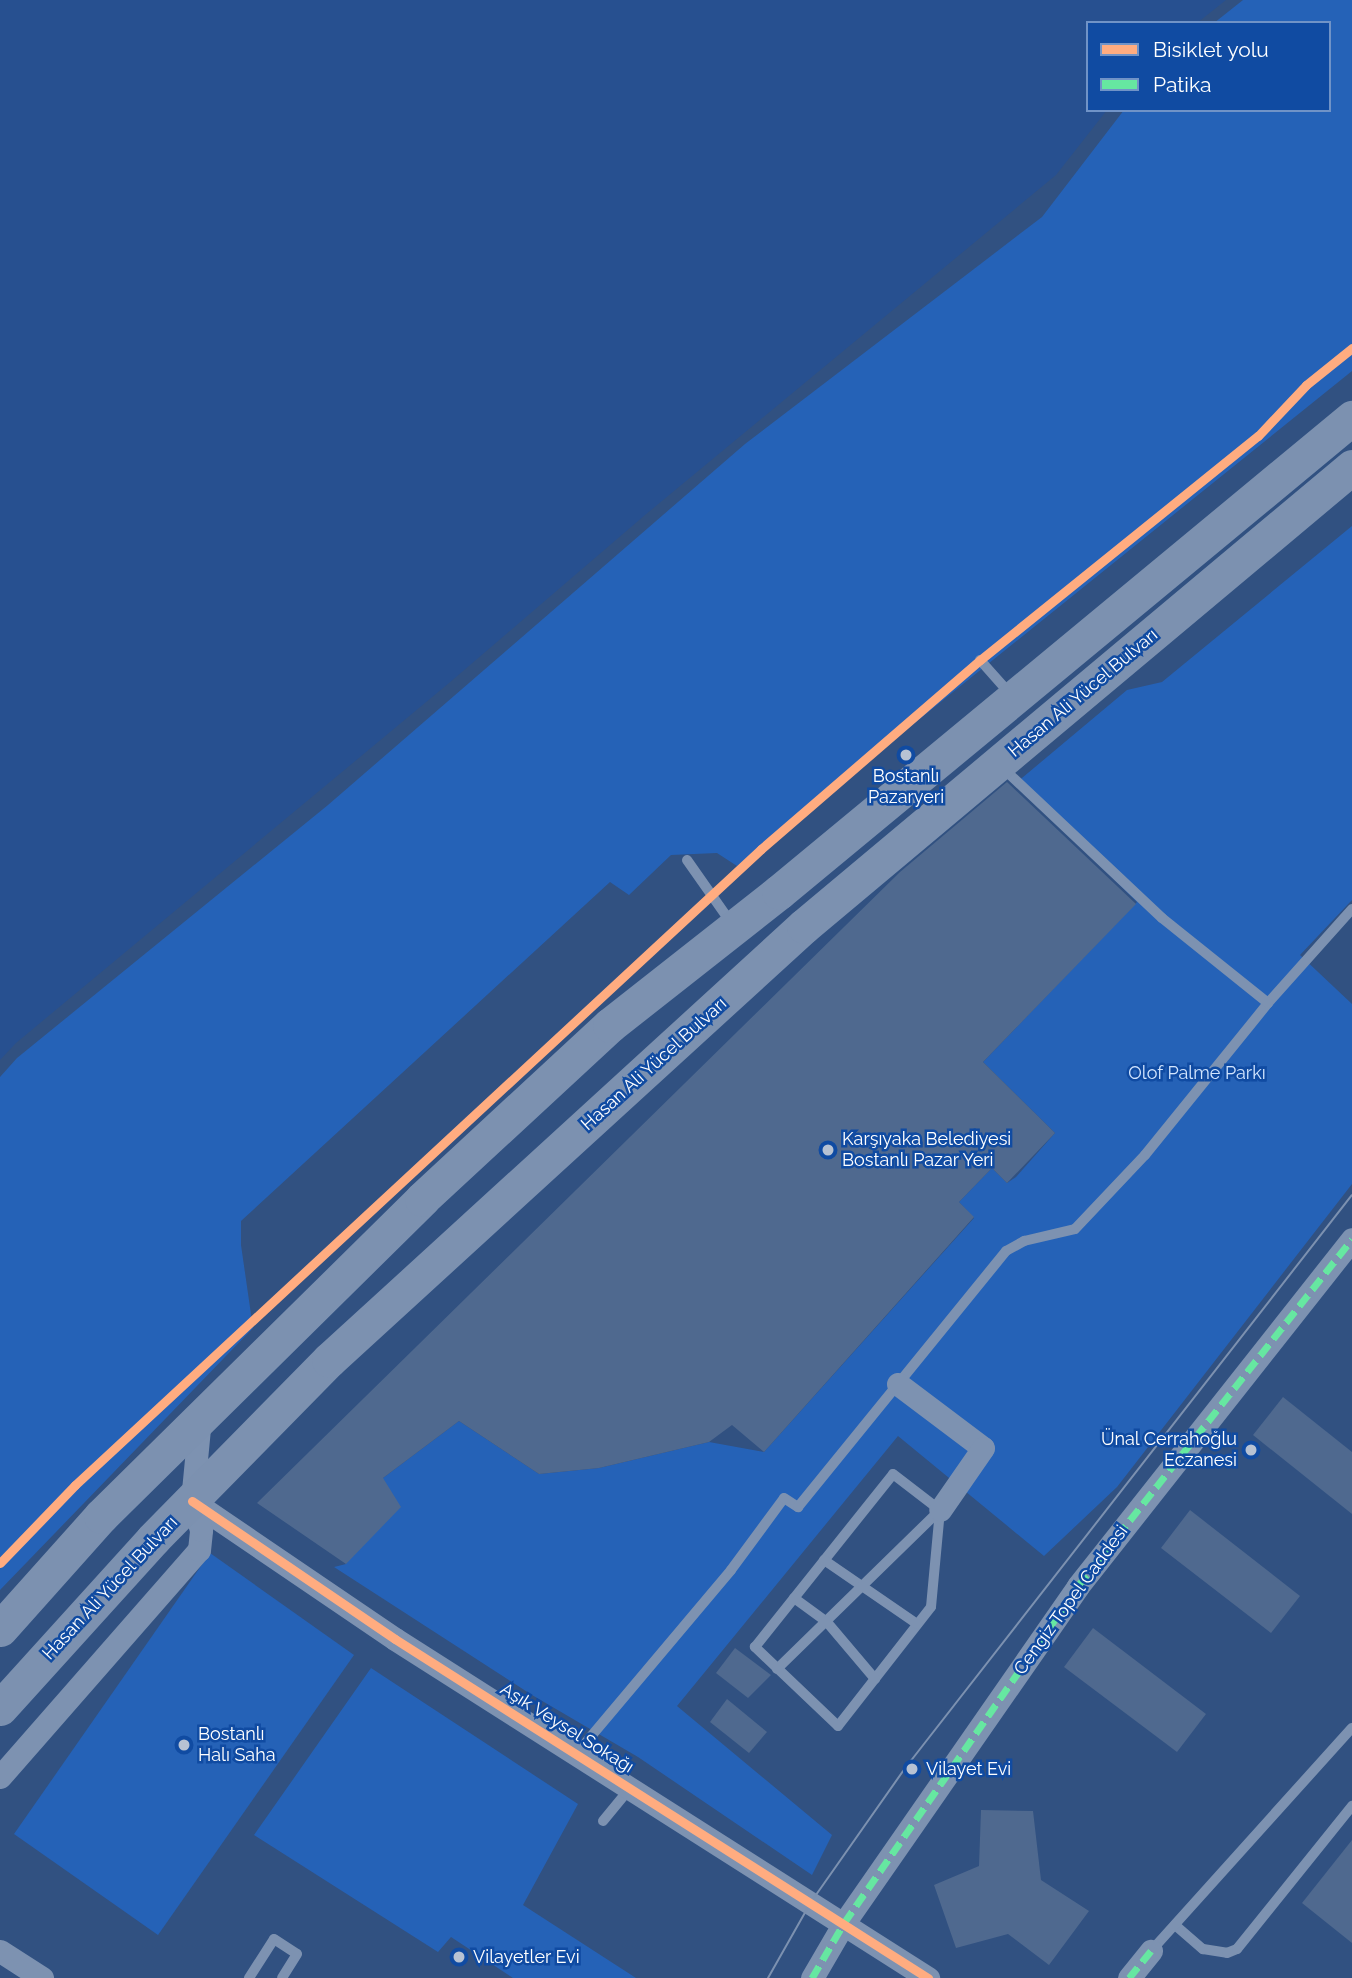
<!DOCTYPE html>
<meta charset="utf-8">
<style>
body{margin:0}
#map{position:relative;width:1352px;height:1978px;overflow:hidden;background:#315181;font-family:Raleway,sans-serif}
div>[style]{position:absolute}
.green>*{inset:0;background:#2562b7}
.water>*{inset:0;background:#275090}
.building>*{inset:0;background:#4f698f}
.lane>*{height:10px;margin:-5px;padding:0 5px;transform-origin:5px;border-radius:5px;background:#7d92b1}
.street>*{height:23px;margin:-11.5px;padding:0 11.5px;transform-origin:11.5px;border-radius:11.5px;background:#7d92b1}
.primary>*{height:35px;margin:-17.5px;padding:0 17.5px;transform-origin:17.5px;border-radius:17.5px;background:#7c91b0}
.tram>*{height:2px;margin:-1px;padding:0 1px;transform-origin:1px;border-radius:1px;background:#7c91b0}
.quiet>*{height:7px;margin-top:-3.5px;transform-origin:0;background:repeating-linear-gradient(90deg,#66e7a1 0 14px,transparent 0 21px)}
.cycleway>*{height:9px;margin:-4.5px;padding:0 4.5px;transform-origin:4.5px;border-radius:4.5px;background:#ffac80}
.dots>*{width:19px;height:19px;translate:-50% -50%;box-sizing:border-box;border:4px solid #104ba2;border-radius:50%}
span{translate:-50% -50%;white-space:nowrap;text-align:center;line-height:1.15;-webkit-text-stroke:5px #104ba2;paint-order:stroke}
.street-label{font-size:18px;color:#fff}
.poi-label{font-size:18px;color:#fff}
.left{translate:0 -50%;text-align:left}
.right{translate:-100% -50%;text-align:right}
.park-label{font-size:18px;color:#d2e5fe}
.legend{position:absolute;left:1086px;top:21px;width:245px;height:91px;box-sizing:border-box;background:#104ba2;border:2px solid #7093c7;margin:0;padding:9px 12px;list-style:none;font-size:21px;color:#fff}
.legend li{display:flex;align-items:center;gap:14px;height:35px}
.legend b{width:35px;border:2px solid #7093c7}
</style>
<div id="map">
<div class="green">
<div style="clip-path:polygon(1243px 0,1352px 0,1352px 371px,737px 866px,717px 853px,671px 855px,629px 895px,610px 882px,241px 1221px,241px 1245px,253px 1328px,0 1590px,0 1077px,17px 1058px,328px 805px,745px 444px,1042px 217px,1124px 110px,1329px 110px,1329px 23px,1214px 23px)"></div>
<div style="clip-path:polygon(1352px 526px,1352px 900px,1300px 955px,1352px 1004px,1352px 1184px,1117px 1487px,1044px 1556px,898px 1436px,677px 1706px,832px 1835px,812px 1875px,638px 1757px,532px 1695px,334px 1567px,346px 1564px,383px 1478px,459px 1421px,539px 1474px,599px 1468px,709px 1442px,764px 1452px,974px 1218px,959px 1202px,992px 1168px,1007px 1183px,1016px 1177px,1055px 1133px,983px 1062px,1137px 902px,1016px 783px,1127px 690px,1162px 682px)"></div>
<div style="clip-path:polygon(210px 1553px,354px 1655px,158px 1935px,14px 1834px)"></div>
<div style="clip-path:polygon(371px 1668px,578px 1804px,523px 1905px,636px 1978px,513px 1978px,451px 1937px,438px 1952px,254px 1835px)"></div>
</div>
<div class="water">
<div style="clip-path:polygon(0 0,1226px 0,1197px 23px,1088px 23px,1088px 110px,1107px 110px,1056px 175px,645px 515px,449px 683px,16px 1043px,0 1060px)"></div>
</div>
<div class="building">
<div style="clip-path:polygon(1007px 782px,1136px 904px,983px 1062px,1055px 1133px,1007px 1183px,992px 1168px,959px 1202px,974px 1217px,764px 1452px,732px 1425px,709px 1442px,599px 1468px,539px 1474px,459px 1421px,383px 1478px,401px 1507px,346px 1564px,257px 1503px,900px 872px)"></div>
<div style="clip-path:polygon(1283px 1397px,1352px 1452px,1352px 1514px,1253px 1435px)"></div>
<div style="clip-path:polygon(1190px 1510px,1300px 1596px,1271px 1633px,1161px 1548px)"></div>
<div style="clip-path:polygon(1093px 1628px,1206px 1714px,1177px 1752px,1064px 1667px)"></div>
<div style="clip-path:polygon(735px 1648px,771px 1675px,748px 1698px,716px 1673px)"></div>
<div style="clip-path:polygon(727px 1699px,767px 1732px,749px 1753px,710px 1722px)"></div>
<div style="clip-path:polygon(981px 1810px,1033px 1811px,1041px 1880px,1089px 1911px,1049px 1965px,1008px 1934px,956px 1948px,934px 1885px,979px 1866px)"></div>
<div style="clip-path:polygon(1352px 1840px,1352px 1943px,1302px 1903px)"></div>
</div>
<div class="lane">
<div style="left:980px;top:660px;width:48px;rotate:48.4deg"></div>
<div style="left:687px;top:860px;width:78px;rotate:54.9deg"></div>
<div style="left:1268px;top:1003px;width:126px;rotate:-48.2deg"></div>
<div style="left:893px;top:1474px;width:59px;rotate:37.5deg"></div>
<div style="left:940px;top:1510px;width:97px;rotate:95.3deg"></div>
<div style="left:931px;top:1607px;width:151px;rotate:128deg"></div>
<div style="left:838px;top:1726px;width:115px;rotate:-136.4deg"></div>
<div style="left:755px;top:1647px;width:221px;rotate:-51.4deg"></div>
<div style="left:824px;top:1560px;width:113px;rotate:34.5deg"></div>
<div style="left:794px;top:1598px;width:39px;rotate:36deg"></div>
<div style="left:826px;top:1621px;width:76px;rotate:49.8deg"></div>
<div style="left:777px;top:1669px;width:228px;rotate:-44.3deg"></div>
<div style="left:577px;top:1753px;width:239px;rotate:-49.9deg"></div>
<div style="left:731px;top:1570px;width:89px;rotate:-53.6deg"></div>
<div style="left:784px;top:1498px;width:17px;rotate:33deg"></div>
<div style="left:798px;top:1507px;width:330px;rotate:-50.9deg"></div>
<div style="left:1006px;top:1251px;width:21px;rotate:-29deg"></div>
<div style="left:1024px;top:1241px;width:52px;rotate:-13.2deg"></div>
<div style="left:1075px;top:1229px;width:102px;rotate:-46.6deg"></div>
<div style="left:1145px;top:1155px;width:196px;rotate:-51deg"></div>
<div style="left:1268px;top:1003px;width:136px;rotate:-141.3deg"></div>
<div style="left:1162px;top:918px;width:220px;rotate:-136.7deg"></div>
<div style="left:603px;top:1821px;width:44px;rotate:-50.5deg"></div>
<div style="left:1175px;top:1925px;width:37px;rotate:41deg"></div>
<div style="left:1203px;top:1949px;width:24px;rotate:9deg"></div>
<div style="left:1227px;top:1953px;width:11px;rotate:-22deg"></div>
<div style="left:1237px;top:1949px;width:184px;rotate:-51.2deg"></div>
<div style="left:1151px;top:1951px;width:300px;rotate:-48deg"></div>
<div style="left:249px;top:1978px;width:46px;rotate:-57.3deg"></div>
<div style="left:274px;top:1939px;width:27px;rotate:33deg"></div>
<div style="left:297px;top:1954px;width:28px;rotate:122deg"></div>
</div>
<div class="street">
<div style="left:898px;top:1384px;width:106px;rotate:37deg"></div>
<div style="left:983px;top:1448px;width:75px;rotate:124.7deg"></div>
<div style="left:192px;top:1501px;width:245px;rotate:34.2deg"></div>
<div style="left:395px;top:1639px;width:632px;rotate:32.46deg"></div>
<div style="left:0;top:1777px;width:302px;rotate:-48.8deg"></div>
<div style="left:199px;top:1550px;width:20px;rotate:-84deg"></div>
<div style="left:201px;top:1530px;width:30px;rotate:-107deg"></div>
<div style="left:192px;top:1501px;width:83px;rotate:-84.5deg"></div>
<div style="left:0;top:1951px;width:50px;rotate:32.7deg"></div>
<div style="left:812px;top:1978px;width:64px;rotate:-59.8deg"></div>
<div style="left:844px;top:1923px;width:410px;rotate:-55.2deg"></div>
<div style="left:1078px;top:1586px;width:442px;rotate:-51.7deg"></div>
<div style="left:1129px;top:1978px;width:35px;rotate:-51deg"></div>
</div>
<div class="primary">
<div style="left:0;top:1629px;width:152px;rotate:-48.2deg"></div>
<div style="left:101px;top:1516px;width:451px;rotate:-44.6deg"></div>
<div style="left:422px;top:1199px;width:256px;rotate:-42.8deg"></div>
<div style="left:610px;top:1025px;width:215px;rotate:-38.2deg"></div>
<div style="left:779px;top:892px;width:744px;rotate:-39.6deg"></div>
<div style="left:0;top:1708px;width:228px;rotate:-47.8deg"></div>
<div style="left:153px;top:1539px;width:251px;rotate:-45.5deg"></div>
<div style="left:329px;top:1360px;width:643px;rotate:-42.42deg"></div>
<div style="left:804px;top:926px;width:715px;rotate:-39.95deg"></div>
</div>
<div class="tram">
<div style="left:768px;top:1978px;width:87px;rotate:-60.5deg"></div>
<div style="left:811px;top:1902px;width:165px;rotate:-54.9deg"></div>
<div style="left:906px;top:1767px;width:725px;rotate:-52.06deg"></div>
</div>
<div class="quiet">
<div style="left:812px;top:1978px;width:64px;rotate:-59.8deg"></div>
<div style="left:844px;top:1923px;width:410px;rotate:-55.2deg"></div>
<div style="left:1078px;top:1586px;width:442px;rotate:-51.7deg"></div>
<div style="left:1129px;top:1978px;width:35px;rotate:-51deg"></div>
</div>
<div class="cycleway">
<div style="left:192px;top:1501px;width:245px;rotate:34.2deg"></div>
<div style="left:395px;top:1639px;width:632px;rotate:32.46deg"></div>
<div style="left:0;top:1563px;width:108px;rotate:-46.1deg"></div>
<div style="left:75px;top:1485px;width:935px;rotate:-42.83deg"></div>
<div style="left:761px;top:849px;width:289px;rotate:-40.8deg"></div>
<div style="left:980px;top:660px;width:357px;rotate:-38.9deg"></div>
<div style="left:1258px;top:436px;width:70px;rotate:-46.7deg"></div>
<div style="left:1306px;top:385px;width:59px;rotate:-38.8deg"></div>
</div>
<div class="dots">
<div style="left:906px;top:755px;background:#b7c2d3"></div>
<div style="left:828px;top:1150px;background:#b7c2d3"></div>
<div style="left:1251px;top:1450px;background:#b7c2d3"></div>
<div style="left:184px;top:1745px;background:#b7c2d3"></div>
<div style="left:912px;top:1769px;background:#b7c2d3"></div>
<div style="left:459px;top:1957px;background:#b7c2d3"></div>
</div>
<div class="street-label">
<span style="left:1083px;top:693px;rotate:-40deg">Hasan Ali Yücel Bulvarı</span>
<span style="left:654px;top:1064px;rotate:-42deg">Hasan Ali Yücel Bulvarı</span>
<span style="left:110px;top:1588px;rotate:-47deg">Hasan Ali Yücel Bulvarı</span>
<span style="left:1071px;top:1600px;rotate:-54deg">Cengiz Topel Caddesi</span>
<span style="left:567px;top:1728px;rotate:32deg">Aşık Veysel Sokağı</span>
</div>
<div class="poi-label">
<span style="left:906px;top:787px">Bostanlı<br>Pazaryeri</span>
<span class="left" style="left:842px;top:1150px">Karşıyaka Belediyesi<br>Bostanlı Pazar Yeri</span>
<span class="right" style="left:1237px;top:1450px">Ünal Cerrahoğlu<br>Eczanesi</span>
<span class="left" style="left:198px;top:1745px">Bostanlı<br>Halı Saha</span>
<span class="left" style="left:926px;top:1769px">Vilayet Evi</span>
<span class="left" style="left:473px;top:1957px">Vilayetler Evi</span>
</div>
<div class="park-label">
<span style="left:1197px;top:1073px">Olof Palme Parkı</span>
</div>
<ul class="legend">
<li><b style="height:9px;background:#ffac80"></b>Bisiklet yolu</li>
<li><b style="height:9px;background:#66e7a1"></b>Patika</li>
</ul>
</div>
